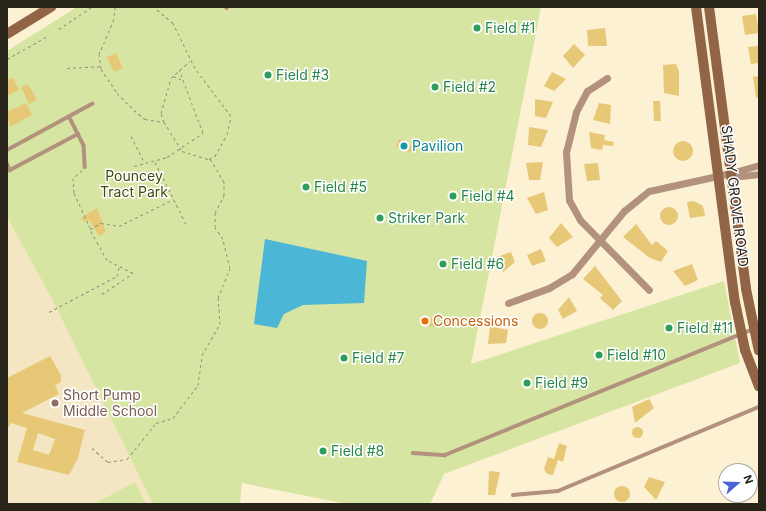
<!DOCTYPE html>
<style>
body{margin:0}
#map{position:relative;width:766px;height:511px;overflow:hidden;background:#fdf1d4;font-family:Inter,sans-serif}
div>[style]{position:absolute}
.built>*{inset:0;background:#f4e6c2}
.green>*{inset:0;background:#d7e5a3}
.water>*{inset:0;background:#4cb6d7}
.building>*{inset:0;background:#e6c876}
.round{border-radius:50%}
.path>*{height:1px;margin-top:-0.5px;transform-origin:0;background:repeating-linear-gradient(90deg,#98907b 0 3px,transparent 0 6px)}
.service>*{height:3.5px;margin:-1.75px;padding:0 1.75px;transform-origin:1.75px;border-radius:1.75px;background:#b2927d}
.minor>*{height:7px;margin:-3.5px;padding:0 3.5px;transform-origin:3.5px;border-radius:3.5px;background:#b2927d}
.secondary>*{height:10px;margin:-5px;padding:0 5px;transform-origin:5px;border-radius:5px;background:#906445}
.dots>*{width:11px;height:11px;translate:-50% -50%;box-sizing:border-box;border:2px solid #fff;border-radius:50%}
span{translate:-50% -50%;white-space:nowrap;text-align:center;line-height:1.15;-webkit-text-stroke:3px #fff;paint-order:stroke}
.leisure-label{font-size:14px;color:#27864d}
.left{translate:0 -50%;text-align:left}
.culture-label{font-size:14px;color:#0d838f}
.park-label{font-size:14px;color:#424c0f}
.street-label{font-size:14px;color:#29251a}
.food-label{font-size:14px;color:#c56008}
.education-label{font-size:14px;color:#785e54}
.frame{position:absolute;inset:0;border:8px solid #29251a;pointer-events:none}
.north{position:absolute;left:718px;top:463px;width:40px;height:40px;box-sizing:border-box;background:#fff;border:1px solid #a9a8a3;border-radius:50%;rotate:70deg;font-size:11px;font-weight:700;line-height:16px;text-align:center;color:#29251a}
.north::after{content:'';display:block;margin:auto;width:14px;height:18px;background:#4a64d8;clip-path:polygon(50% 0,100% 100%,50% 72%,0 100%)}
</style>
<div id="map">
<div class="built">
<div style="clip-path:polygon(7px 217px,53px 301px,153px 504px,7px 504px)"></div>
</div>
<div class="green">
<div style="clip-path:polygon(77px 7px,541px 7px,471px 364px,724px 281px,740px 363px,444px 474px,430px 504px,347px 504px,242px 483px,240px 504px,153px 504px,53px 301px,7px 217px,7px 51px)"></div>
<div style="clip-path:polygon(135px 482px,146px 504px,94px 504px)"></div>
</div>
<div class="water">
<div style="clip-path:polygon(265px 239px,367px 261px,364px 303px,303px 305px,284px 314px,277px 328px,254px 324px)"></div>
</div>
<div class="building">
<div style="clip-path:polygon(756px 14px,759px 33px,745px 35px,742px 16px)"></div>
<div style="clip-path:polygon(605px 28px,607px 46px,588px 46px,587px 30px)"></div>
<div style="clip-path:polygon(574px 44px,585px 55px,573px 68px,563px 56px)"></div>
<div style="clip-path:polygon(758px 46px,759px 63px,751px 64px,748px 47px)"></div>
<div style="clip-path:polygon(116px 53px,123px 68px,114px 72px,107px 57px)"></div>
<div style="clip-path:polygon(676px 64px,679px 71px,679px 96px,664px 93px,663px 65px)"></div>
<div style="clip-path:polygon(552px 72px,566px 79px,554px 91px,544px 86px)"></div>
<div style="clip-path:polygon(759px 76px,759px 98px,756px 98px,753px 77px)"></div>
<div style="clip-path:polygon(13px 77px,19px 90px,7px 96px,7px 80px)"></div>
<div style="clip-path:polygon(28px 84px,37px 100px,29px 104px,21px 87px)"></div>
<div style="clip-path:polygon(535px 99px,553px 102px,546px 118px,535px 116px)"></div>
<div style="clip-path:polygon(653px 101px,660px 101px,661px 121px,654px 121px)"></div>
<div style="clip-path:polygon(26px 103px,32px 115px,10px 127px,7px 112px)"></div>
<div style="clip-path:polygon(599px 103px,611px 105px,610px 124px,593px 120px)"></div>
<div style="clip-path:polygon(529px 127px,548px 130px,541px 147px,528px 145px)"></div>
<div style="clip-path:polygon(589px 132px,605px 135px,604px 140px,614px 142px,613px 146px,603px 145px,602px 150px,591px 148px)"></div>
<div style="clip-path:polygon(399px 139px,415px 147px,412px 153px,396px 147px)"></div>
<div class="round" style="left:673px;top:141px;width:20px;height:20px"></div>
<div style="clip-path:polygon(543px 162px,540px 180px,529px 180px,526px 163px)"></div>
<div style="clip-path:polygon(598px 163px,600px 180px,587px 181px,584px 164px)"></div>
<div style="clip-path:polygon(544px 192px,548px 210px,536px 214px,527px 198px)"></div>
<div style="clip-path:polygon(694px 201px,703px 206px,705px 216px,690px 218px,687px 202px)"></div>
<div class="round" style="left:660px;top:207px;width:18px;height:18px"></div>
<div style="clip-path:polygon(97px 208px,106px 232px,99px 236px,89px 219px,84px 222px,81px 218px)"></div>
<div style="clip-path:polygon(561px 223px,573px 237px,557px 247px,549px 238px)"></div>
<div style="clip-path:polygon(636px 224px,652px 245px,656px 241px,668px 251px,661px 262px,650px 258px,623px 237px)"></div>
<div style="clip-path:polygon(541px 249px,546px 261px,532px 266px,527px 255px)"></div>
<div style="clip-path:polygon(511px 252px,515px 262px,503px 272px,497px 257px)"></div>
<div style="clip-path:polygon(692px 264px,698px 280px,685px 286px,673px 271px)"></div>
<div style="clip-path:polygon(595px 266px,622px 301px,613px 310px,600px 298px,603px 295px,583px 279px)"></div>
<div style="clip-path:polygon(569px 297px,577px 311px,563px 319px,558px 310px)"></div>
<div class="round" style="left:532px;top:313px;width:16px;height:16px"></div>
<div style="clip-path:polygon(422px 317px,436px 319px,435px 327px,421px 325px)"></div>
<div style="clip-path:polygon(490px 326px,508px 330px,506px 343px,488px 344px)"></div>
<div style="clip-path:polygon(evenodd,50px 356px,61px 375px,61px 382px,55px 385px,59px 394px,22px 413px,85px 430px,78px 458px,69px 475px,17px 462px,27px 428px,11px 423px,7px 430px,7px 378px,50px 356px,38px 433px,55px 439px,49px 455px,33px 450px,38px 433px)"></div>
<div style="clip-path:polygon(649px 399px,654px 408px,635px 423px,632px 407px)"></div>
<div class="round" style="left:631.5px;top:426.5px;width:11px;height:11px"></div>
<div style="clip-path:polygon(559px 443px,567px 446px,563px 462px,558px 460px,553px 475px,547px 474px,544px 469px,548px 457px,554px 459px)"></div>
<div style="clip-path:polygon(489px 471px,500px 472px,495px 495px,488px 495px)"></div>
<div style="clip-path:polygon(649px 477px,665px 482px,656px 500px,644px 487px)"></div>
<div class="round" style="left:614px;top:486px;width:16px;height:16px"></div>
</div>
<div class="path">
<div style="left:115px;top:7px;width:12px;rotate:95deg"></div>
<div style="left:114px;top:19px;width:38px;rotate:113deg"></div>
<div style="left:99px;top:54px;width:15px;rotate:82deg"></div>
<div style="left:101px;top:69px;width:29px;rotate:56deg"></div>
<div style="left:117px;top:93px;width:24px;rotate:45deg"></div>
<div style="left:134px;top:110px;width:14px;rotate:39deg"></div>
<div style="left:145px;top:119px;width:19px;rotate:9deg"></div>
<div style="left:164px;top:122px;width:34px;rotate:58deg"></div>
<div style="left:182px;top:151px;width:28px;rotate:17deg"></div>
<div style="left:209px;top:159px;width:7px;rotate:-27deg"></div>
<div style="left:215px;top:156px;width:25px;rotate:-61deg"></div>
<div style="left:227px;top:134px;width:18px;rotate:-77deg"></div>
<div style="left:231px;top:116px;width:60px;rotate:-126.9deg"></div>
<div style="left:195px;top:68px;width:50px;rotate:-116.1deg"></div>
<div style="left:173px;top:23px;width:25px;rotate:-140deg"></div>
<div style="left:59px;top:29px;width:40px;rotate:-34deg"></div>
<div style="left:7px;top:59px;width:45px;rotate:-29.4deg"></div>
<div style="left:67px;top:68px;width:33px;rotate:-3deg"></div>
<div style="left:173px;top:76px;width:11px;rotate:22deg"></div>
<div style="left:164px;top:122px;width:9px;rotate:-108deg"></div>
<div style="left:161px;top:113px;width:36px;rotate:-74deg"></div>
<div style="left:171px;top:78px;width:25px;rotate:-42deg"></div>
<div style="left:131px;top:136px;width:27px;rotate:63deg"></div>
<div style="left:155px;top:162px;width:69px;rotate:63.4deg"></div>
<div style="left:134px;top:166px;width:34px;rotate:-15deg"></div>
<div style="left:167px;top:157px;width:43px;rotate:-33.7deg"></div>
<div style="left:203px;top:133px;width:68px;rotate:-110.6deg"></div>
<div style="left:82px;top:170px;width:12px;rotate:138deg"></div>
<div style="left:73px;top:178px;width:15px;rotate:86deg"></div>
<div style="left:74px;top:193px;width:38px;rotate:65deg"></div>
<div style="left:102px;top:294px;width:37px;rotate:-34deg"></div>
<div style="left:133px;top:273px;width:29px;rotate:-153deg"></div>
<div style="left:107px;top:260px;width:35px;rotate:-119deg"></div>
<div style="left:90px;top:229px;width:13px;rotate:-29deg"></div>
<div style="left:101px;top:223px;width:18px;rotate:9deg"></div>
<div style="left:119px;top:226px;width:61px;rotate:-26.1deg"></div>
<div style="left:49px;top:312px;width:77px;rotate:-27.9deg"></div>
<div style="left:117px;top:276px;width:9px;rotate:-77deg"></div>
<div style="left:92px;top:448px;width:21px;rotate:41deg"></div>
<div style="left:108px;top:462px;width:19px;rotate:-9deg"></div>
<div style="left:127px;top:459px;width:46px;rotate:-51.1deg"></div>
<div style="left:156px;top:423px;width:18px;rotate:-16deg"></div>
<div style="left:173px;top:418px;width:41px;rotate:-52.9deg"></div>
<div style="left:198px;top:385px;width:30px;rotate:-82deg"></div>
<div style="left:202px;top:355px;width:36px;rotate:-60deg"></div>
<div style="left:220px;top:324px;width:26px;rotate:-94deg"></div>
<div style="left:218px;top:298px;width:32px;rotate:-68deg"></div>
<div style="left:230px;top:268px;width:30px;rotate:-104deg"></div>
<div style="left:223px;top:239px;width:14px;rotate:-124deg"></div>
<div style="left:215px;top:227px;width:14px;rotate:-90deg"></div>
<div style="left:215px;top:213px;width:20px;rotate:-63deg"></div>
<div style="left:224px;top:195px;width:13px;rotate:-90deg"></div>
<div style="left:224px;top:182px;width:27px;rotate:-121deg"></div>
</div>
<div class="service">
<div style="left:227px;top:7px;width:1px;rotate:90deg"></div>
<div style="left:70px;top:118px;width:30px;rotate:63deg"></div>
<div style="left:84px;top:145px;width:22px;rotate:87deg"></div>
<div style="left:7px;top:150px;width:97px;rotate:-28.4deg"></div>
<div style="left:7px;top:163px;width:8px;rotate:67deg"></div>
<div style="left:10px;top:170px;width:77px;rotate:-27.9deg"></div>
<div style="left:413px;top:453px;width:32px;rotate:4deg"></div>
<div style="left:445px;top:455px;width:333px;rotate:-22.2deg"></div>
<div style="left:513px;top:495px;width:45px;rotate:-5.1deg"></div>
<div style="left:558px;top:491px;width:218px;rotate:-22.7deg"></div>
</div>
<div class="minor">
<div style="left:607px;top:78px;width:24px;rotate:147deg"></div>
<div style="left:587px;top:91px;width:24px;rotate:118deg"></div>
<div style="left:576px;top:112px;width:41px;rotate:104deg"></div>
<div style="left:566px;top:152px;width:48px;rotate:86.4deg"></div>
<div style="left:569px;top:200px;width:23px;rotate:61deg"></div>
<div style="left:580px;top:220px;width:98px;rotate:45.4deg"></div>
<div style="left:759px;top:165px;width:29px;rotate:164deg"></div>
<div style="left:731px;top:173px;width:10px;rotate:17deg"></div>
<div style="left:741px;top:176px;width:18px;rotate:-6deg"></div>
<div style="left:508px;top:303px;width:44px;rotate:-20.1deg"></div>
<div style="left:549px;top:288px;width:27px;rotate:-31deg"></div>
<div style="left:572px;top:274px;width:82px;rotate:-50.5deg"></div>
<div style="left:624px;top:211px;width:32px;rotate:-39deg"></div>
<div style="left:649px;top:191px;width:84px;rotate:-12.4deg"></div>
</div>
<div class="secondary">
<div style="left:696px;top:7px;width:298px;rotate:82.5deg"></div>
<div style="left:735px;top:302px;width:49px;rotate:78.2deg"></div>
<div style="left:745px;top:350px;width:39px;rotate:69deg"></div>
<div style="left:709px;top:7px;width:284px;rotate:82.5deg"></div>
<div style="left:746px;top:289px;width:63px;rotate:78.2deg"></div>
<div style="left:7px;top:34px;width:52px;rotate:-31.5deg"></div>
</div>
<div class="dots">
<div style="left:477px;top:28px;background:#2e9e5b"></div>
<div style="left:268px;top:75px;background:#2e9e5b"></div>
<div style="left:435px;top:87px;background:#2e9e5b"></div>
<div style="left:404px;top:146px;background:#0f9aa8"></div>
<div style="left:306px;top:187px;background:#2e9e5b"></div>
<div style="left:453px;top:196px;background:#2e9e5b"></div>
<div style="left:380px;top:218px;background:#2e9e5b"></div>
<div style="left:443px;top:264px;background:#2e9e5b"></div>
<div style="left:425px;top:321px;background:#e8710a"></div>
<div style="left:669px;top:328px;background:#2e9e5b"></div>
<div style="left:599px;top:355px;background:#2e9e5b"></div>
<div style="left:344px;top:358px;background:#2e9e5b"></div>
<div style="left:527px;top:383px;background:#2e9e5b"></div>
<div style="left:55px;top:403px;background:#8d6e63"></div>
<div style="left:323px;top:451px;background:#2e9e5b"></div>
</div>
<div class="leisure-label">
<span class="left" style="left:485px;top:28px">Field #1</span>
<span class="left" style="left:276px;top:75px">Field #3</span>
<span class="left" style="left:443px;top:87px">Field #2</span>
<span class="left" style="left:314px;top:187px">Field #5</span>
<span class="left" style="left:461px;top:196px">Field #4</span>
<span class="left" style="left:388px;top:218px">Striker Park</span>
<span class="left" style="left:451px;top:264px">Field #6</span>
<span class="left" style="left:677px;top:328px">Field #11</span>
<span class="left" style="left:607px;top:355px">Field #10</span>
<span class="left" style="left:352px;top:358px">Field #7</span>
<span class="left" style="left:535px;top:383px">Field #9</span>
<span class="left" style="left:331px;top:451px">Field #8</span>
</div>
<div class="culture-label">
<span class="left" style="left:412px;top:146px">Pavilion</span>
</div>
<div class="park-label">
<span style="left:134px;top:184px">Pouncey<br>Tract Park</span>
</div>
<div class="street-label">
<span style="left:735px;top:196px;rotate:83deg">SHADY GROVE ROAD</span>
</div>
<div class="food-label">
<span class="left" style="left:433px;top:321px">Concessions</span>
</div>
<div class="education-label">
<span class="left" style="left:63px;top:403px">Short Pump<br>Middle School</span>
</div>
<div class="frame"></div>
<div class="north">N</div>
</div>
